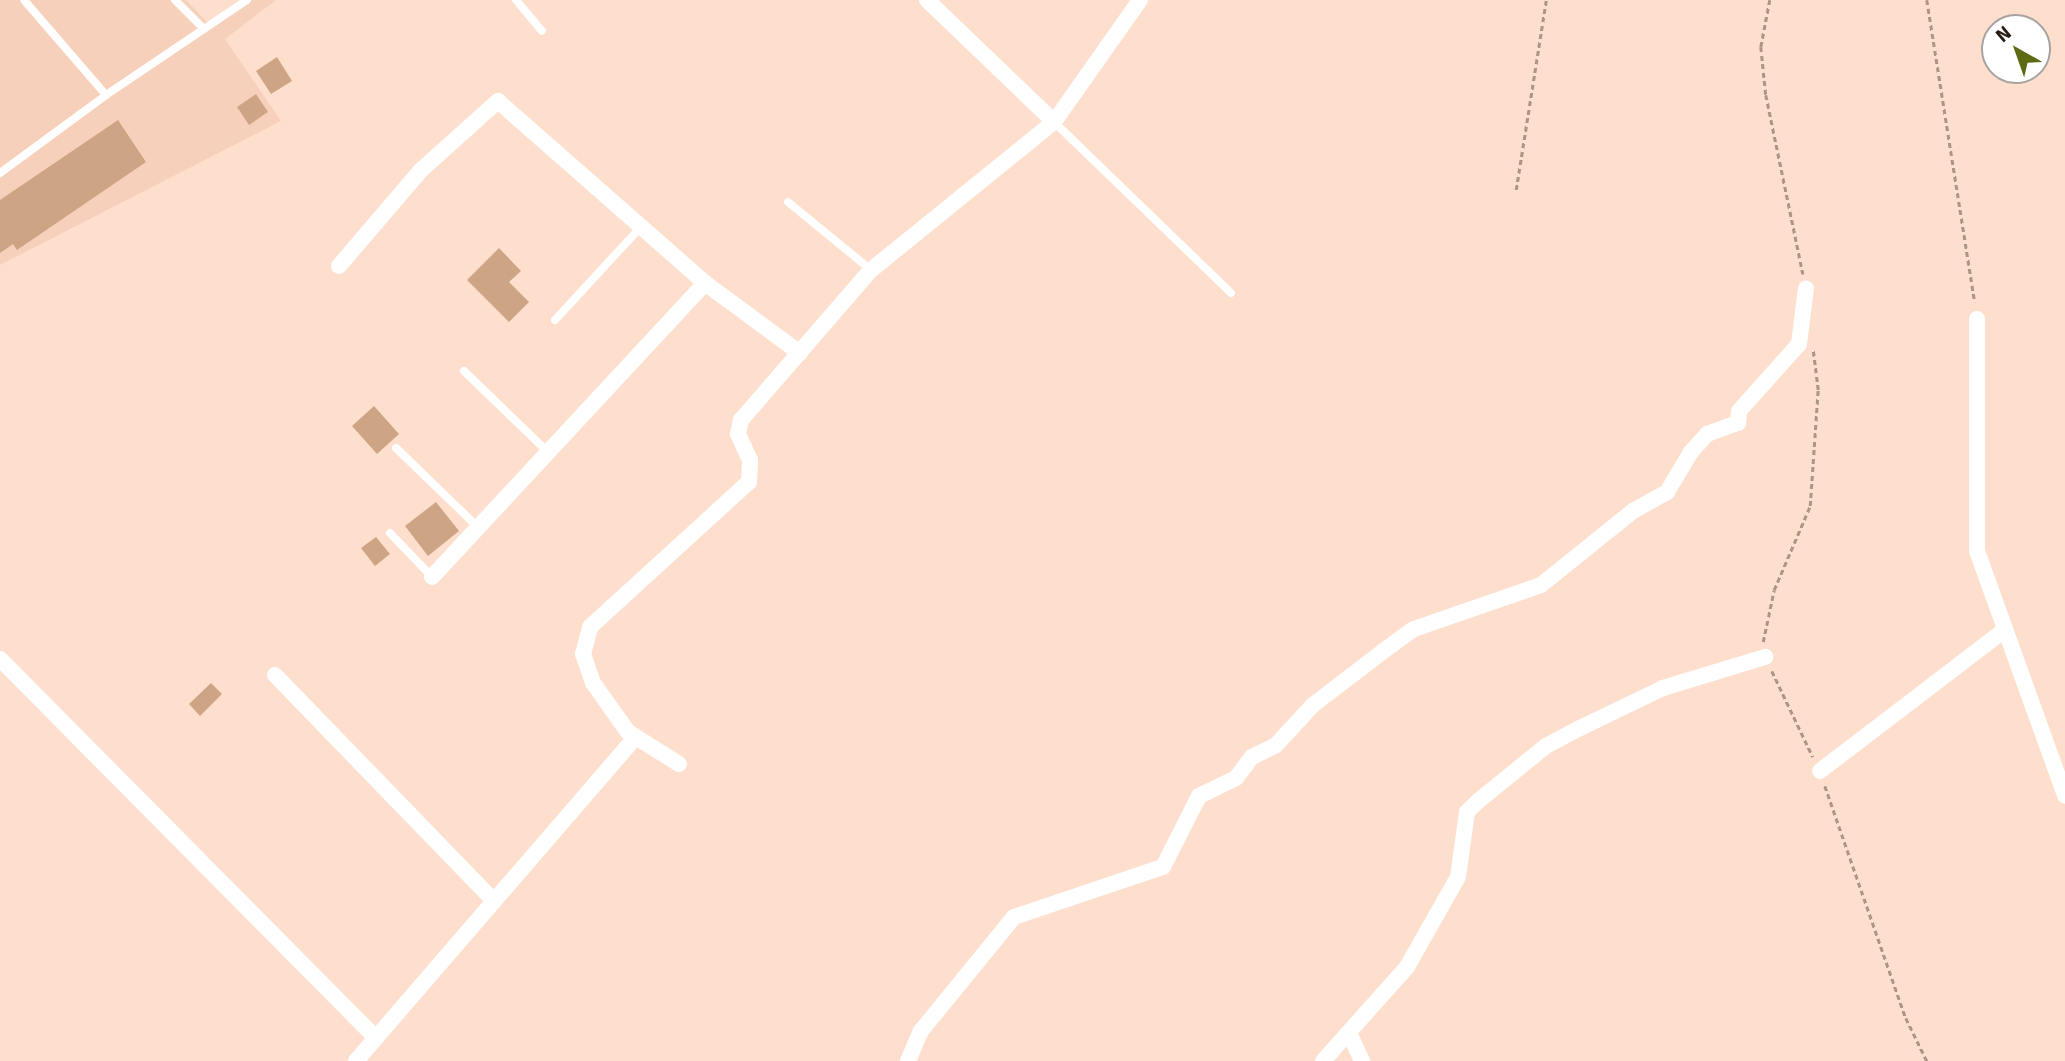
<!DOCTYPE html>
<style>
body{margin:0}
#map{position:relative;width:2065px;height:1061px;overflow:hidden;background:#fedecd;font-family:Signika,sans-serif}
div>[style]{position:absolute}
.built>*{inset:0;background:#f7d0bc}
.building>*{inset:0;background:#cea584}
.path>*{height:2.5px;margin-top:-1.25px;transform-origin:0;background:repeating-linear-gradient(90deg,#ac9487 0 5px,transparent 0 8.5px)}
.lane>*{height:8px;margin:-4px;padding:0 4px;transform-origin:4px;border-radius:4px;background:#fff}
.street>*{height:16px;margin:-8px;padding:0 8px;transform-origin:8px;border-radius:8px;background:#fff}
span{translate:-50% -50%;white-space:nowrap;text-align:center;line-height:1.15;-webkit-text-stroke:7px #fff;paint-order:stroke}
.north{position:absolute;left:1981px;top:14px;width:70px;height:70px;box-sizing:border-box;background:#fff;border:2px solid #a8a3a1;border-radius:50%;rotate:320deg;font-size:19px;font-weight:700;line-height:28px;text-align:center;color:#251a14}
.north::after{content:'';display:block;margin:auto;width:24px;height:32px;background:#5d6a11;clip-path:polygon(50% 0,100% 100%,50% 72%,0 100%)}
</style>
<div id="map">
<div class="built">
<div style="clip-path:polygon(0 0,186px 0,207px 22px,239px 0,276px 0,225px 39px,281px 121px,0 265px)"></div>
</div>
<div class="building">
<div style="clip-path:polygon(277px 57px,292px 81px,271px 94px,256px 71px)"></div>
<div style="clip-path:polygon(256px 94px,268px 112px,249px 125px,237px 107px)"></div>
<div style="clip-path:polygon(118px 120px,146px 162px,17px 250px,13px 244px,0 253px,0 200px)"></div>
<div style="clip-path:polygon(499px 248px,521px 271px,509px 282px,529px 302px,509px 322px,467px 280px)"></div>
<div style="clip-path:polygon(374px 406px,399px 434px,377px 454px,352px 426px)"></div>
<div style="clip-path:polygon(436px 502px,459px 531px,428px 556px,405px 526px)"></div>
<div style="clip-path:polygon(376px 537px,390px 554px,375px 566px,361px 548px)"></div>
<div style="clip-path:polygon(211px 683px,222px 694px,200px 716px,189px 704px)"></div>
</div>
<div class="path">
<div style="left:1770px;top:0;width:48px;rotate:100.8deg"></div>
<div style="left:1761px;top:47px;width:48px;rotate:84.1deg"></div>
<div style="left:1766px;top:95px;width:183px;rotate:78.3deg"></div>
<div style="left:1927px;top:0;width:306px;rotate:81deg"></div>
<div style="left:1516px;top:190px;width:192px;rotate:-81deg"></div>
<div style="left:1763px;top:642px;width:53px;rotate:-78.1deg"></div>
<div style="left:1774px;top:590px;width:91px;rotate:-66.8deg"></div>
<div style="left:1810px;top:506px;width:116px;rotate:-86.1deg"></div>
<div style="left:1818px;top:390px;width:40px;rotate:-97.1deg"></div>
<div style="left:1772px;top:671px;width:95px;rotate:64.5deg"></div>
<div style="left:1825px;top:786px;width:246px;rotate:70.8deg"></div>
<div style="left:1906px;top:1018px;width:48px;rotate:64deg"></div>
</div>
<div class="lane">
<div style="left:175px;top:0;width:41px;rotate:45deg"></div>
<div style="left:516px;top:0;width:40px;rotate:50deg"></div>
<div style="left:106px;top:95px;width:170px;rotate:-34deg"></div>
<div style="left:1054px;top:122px;width:246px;rotate:44deg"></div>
<div style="left:0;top:173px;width:132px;rotate:-36.3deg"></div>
<div style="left:106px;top:95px;width:125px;rotate:-130.8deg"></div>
<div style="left:788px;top:202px;width:107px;rotate:39.3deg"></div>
<div style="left:555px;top:320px;width:125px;rotate:-47.3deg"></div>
<div style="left:464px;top:371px;width:120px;rotate:44deg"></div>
<div style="left:396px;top:448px;width:117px;rotate:44deg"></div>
<div style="left:390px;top:533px;width:61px;rotate:46.3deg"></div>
</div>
<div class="street">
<div style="left:927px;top:0;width:176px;rotate:43.8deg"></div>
<div style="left:339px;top:266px;width:125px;rotate:-49.5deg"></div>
<div style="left:420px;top:171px;width:105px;rotate:-41.9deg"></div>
<div style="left:498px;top:101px;width:276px;rotate:41.3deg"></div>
<div style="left:705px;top:283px;width:118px;rotate:36.4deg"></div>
<div style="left:1977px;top:319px;width:232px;rotate:90deg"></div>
<div style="left:1977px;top:551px;width:260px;rotate:70.2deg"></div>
<div style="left:432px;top:577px;width:401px;rotate:-47.1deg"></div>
<div style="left:0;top:659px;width:532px;rotate:45.23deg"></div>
<div style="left:275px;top:675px;width:315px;rotate:45.9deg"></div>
<div style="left:679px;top:764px;width:60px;rotate:-147.9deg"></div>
<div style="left:628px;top:732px;width:60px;rotate:-125.5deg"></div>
<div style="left:593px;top:683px;width:31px;rotate:-109deg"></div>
<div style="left:583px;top:654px;width:28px;rotate:-75deg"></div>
<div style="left:590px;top:627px;width:215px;rotate:-42.4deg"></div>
<div style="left:749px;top:482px;width:22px;rotate:-87deg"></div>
<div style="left:750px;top:460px;width:29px;rotate:-115deg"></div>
<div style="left:738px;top:434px;width:14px;rotate:-78deg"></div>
<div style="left:741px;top:420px;width:198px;rotate:-49.1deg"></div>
<div style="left:871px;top:270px;width:235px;rotate:-39deg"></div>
<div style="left:1054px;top:122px;width:149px;rotate:-54.8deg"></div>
<div style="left:1820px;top:771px;width:230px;rotate:-37.4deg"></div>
<div style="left:1350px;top:1035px;width:29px;rotate:65deg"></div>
<div style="left:356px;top:1061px;width:427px;rotate:-49.2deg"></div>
<div style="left:908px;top:1061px;width:33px;rotate:-67deg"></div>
<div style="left:921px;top:1031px;width:147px;rotate:-50.8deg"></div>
<div style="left:1014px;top:917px;width:157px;rotate:-18.6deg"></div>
<div style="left:1163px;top:867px;width:80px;rotate:-63.1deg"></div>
<div style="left:1199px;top:796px;width:41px;rotate:-25.9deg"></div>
<div style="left:1236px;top:778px;width:26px;rotate:-53deg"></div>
<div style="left:1252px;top:757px;width:25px;rotate:-26deg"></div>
<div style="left:1275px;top:746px;width:56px;rotate:-47.2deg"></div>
<div style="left:1313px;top:705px;width:87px;rotate:-37.5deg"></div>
<div style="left:1382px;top:652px;width:39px;rotate:-36deg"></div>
<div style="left:1414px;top:629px;width:134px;rotate:-19.1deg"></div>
<div style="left:1541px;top:585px;width:118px;rotate:-38.8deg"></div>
<div style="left:1633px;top:511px;width:39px;rotate:-29deg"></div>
<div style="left:1667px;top:492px;width:47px;rotate:-59deg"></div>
<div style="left:1691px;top:452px;width:24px;rotate:-48deg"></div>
<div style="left:1707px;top:434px;width:33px;rotate:-20deg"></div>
<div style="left:1738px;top:423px;width:12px;rotate:-85deg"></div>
<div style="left:1739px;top:411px;width:90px;rotate:-48.2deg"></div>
<div style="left:1799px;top:344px;width:56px;rotate:-82.9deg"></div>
<div style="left:1323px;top:1061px;width:126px;rotate:-48.2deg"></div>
<div style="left:1407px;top:967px;width:103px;rotate:-60.5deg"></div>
<div style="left:1458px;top:877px;width:66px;rotate:-82.1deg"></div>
<div style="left:1467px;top:812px;width:14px;rotate:-45deg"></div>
<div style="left:1477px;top:802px;width:89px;rotate:-39.1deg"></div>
<div style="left:1546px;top:746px;width:38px;rotate:-28deg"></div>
<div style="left:1580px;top:728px;width:92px;rotate:-25.7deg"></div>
<div style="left:1663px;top:688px;width:107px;rotate:-16.9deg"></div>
</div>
<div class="north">N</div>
</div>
